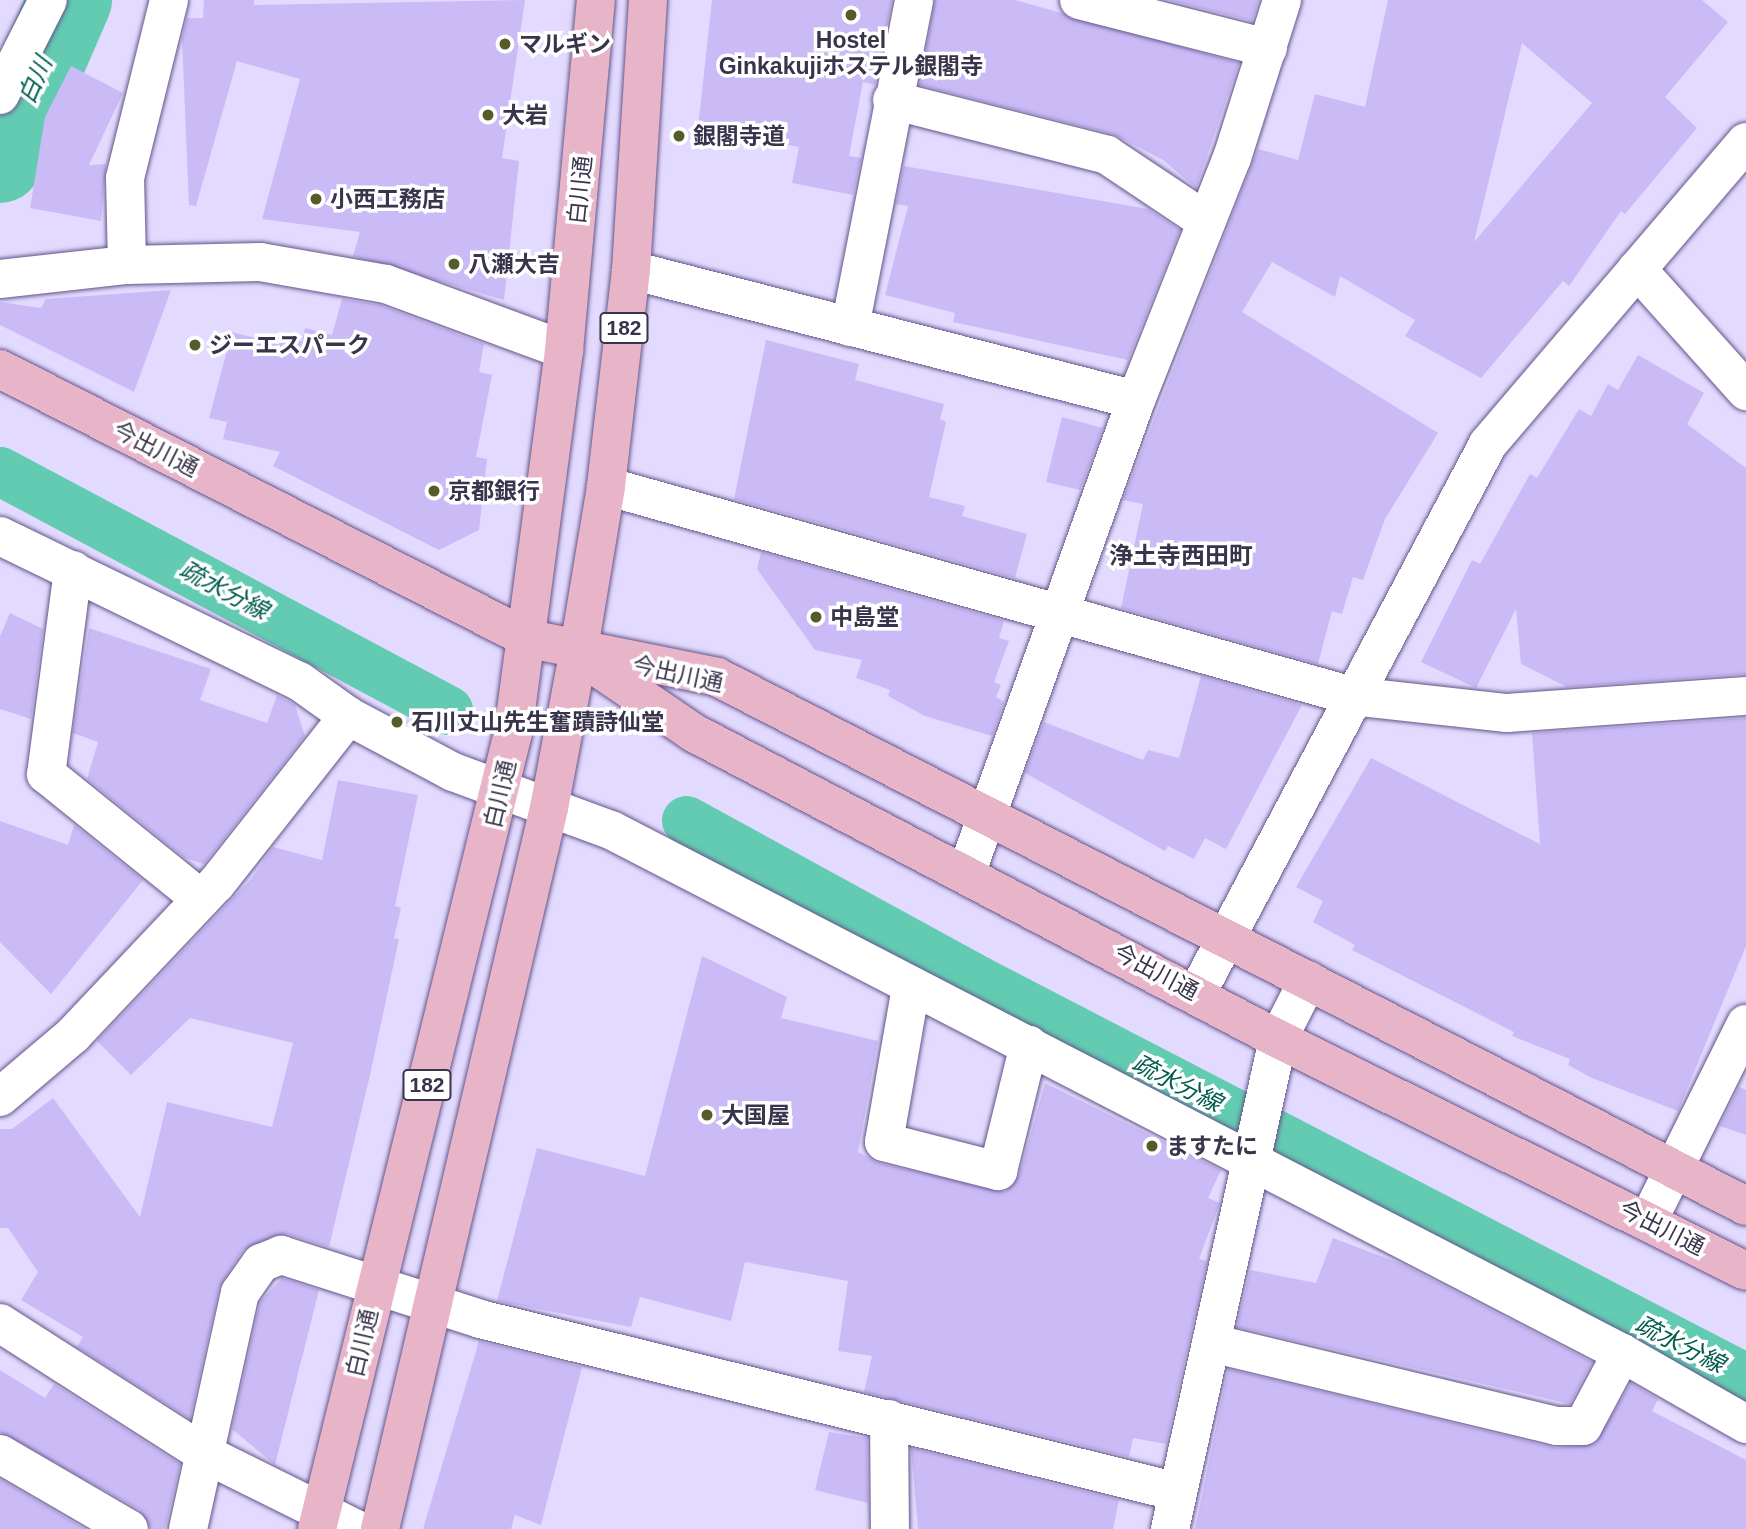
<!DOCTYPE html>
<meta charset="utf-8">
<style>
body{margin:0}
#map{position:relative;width:1746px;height:1529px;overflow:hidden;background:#e3daff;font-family:Arial,"Noto Sans JP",sans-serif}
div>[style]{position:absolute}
.canal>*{height:49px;margin:-24.5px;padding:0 24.5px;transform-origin:24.5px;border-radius:24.5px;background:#63cbb2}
.river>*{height:84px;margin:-42px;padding:0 42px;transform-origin:42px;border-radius:42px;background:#63cbb2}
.building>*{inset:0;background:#cabbf7}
.roads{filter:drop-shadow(0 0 2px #64558a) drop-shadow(0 0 2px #64558a)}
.minor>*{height:38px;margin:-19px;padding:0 19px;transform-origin:19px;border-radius:19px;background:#fff}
.major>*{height:38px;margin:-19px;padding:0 19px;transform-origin:19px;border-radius:19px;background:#e8b5c8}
.dots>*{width:19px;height:19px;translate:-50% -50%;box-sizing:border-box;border:4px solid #fff;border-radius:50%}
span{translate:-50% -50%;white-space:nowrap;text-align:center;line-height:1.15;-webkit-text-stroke:7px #fff;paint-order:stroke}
.shield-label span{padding:2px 5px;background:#fff;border:2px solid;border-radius:5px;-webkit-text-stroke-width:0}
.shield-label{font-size:21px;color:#39334b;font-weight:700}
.poi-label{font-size:23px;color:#39334b;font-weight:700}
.left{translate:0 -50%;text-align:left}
.street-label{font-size:23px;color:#39334b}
.water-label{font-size:24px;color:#005d4d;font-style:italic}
.neighbourhood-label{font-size:24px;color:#39334b;font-weight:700}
</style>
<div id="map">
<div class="canal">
<div style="left:0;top:471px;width:508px;rotate:28.08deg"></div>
<div style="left:686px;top:820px;width:333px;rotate:28.7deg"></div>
<div style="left:978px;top:980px;width:865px;rotate:27.39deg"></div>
</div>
<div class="river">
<div style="left:0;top:161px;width:176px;rotate:-66.5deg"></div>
</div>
<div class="building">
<div style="clip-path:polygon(204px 0,254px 0,254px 5px,525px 0,502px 158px,519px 161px,504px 300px,353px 256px,360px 232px,262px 219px,300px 79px,237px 61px,196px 206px,189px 205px,182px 39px,187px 18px,203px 18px)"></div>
<div style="clip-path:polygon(712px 0,892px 0,875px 85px,863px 82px,849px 156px,861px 158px,853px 195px,792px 183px,799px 147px,698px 128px)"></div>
<div style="clip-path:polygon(935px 0,1015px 0,1239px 63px,1196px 188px,1163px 160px,1113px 134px,920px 85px)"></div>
<div style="clip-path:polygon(1168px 0,1259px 0,1252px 21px)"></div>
<div style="clip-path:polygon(evenodd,1388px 0,1702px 0,1728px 22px,1665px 97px,1697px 128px,1625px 214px,1621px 211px,1569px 286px,1563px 281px,1481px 378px,1405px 336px,1415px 320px,1340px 276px,1335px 297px,1272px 262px,1242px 312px,1438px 433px,1385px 519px,1363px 580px,1353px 577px,1342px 614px,1332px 611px,1318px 664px,1121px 608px,1143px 504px,1123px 500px,1258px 149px,1298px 160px,1315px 94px,1365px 107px,1388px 0,1522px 43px,1592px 103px,1474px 242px,1522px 43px)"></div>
<div style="clip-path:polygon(71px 66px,123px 93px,89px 165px,106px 164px,101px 221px,30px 208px,45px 117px)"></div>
<div style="clip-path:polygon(904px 166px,1148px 209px,1180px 230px,1128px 360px,953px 322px,955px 313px,885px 295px,908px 206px,896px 204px)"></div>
<div style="clip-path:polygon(171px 290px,134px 392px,0 325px,0 302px,41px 308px,46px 299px)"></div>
<div style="clip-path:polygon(342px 299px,380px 305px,484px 344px,479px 372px,492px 375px,476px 457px,487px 459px,479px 530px,439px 550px,273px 466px,280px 452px,223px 439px,227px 422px,209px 418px,232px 332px,275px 343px,276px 335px,302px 341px,305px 328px,332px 335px)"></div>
<div style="clip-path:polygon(766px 340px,859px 364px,855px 380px,944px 404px,940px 419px,946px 422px,929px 497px,965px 506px,962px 516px,1027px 534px,1015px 578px,734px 499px)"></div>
<div style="clip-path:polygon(1638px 355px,1704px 393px,1687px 424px,1746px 468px,1746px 674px,1567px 687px,1521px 664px,1516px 609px,1476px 688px,1421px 662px,1472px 560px,1480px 564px,1530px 474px,1537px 478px,1579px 409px,1591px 416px,1608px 384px,1618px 390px)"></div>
<div style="clip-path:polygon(1062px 417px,1103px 428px,1080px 490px,1046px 482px)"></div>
<div style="clip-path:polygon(761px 552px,1004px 621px,999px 638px,1009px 641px,994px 682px,1001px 685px,996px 697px,1004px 702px,992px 736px,925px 716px,888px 696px,890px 690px,856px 678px,862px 660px,815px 650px,757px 569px)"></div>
<div style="clip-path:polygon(10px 613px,43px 629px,31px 719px,0 709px,0 636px)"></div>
<div style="clip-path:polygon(89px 628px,211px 669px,200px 700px,267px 723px,277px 695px,295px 705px,305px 736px,204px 864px,185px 858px,87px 779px,98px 742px,73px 733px)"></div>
<div style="clip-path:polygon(1201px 676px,1302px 705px,1226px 849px,1205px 838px,1194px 859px,1168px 846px,1165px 851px,1025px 773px,1044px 722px,1143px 760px,1148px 750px,1179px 758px)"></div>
<div style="clip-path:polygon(1746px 718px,1746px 946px,1678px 1111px,1592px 1078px,1568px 1065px,1570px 1059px,1512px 1036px,1514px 1032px,1352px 950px,1355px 945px,1313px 922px,1323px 901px,1296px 887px,1371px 758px,1540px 844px,1532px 733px)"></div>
<div style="clip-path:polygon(338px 780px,418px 795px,395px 906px,401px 908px,394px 938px,399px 939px,370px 1075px,329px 1247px,287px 1234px,243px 1250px,219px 1288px,190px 1419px,77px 1347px,83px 1337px,21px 1300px,38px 1272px,8px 1228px,0 1228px,0 1129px,12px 1129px,53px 1098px,140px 1217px,167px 1102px,272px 1127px,293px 1043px,190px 1018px,131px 1075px,97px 1041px,252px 878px,273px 847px,322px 860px)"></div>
<div style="clip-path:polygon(0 821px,68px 845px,74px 825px,143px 880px,51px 994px,0 942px)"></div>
<div style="clip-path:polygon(702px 956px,787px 997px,781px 1018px,878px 1041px,858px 1152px,878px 1163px,1005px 1192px,1019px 1176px,1045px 1083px,1221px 1170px,1208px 1198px,1220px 1203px,1199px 1259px,1207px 1261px,1166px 1444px,1133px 1438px,1129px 1457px,864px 1392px,872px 1356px,838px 1351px,848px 1281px,745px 1262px,731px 1321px,640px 1297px,631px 1327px,497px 1301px,537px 1148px,645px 1176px)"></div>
<div style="clip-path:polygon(1739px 1087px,1746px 1090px,1746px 1135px,1720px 1126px)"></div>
<div style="clip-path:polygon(1333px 1238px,1402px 1264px,1592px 1362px,1570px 1404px,1237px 1327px,1250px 1270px,1316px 1283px)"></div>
<div style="clip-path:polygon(282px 1278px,319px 1290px,275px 1465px,232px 1429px,260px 1302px)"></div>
<div style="clip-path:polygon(479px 1341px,582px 1367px,541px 1525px,515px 1515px,511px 1529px,423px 1529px)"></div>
<div style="clip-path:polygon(1228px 1369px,1556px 1448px,1595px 1444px,1631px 1383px,1658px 1399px,1652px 1411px,1746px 1460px,1746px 1529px,1195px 1529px)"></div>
<div style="clip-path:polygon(0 1370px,45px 1398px,54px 1384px,180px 1464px,165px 1529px,151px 1529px,140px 1510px,0 1432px)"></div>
<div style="clip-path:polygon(829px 1432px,867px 1438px,868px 1503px,815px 1490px)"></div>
<div style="clip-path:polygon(911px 1448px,1119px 1500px,1113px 1529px,918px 1529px)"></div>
<div style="clip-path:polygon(0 1479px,85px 1529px,0 1529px)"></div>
</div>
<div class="roads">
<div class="minor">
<div style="left:1079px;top:0;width:195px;rotate:14.3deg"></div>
<div style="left:0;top:95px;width:106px;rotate:-63.2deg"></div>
<div style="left:892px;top:100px;width:222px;rotate:14.3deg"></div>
<div style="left:1107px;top:155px;width:119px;rotate:33.7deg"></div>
<div style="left:127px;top:265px;width:87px;rotate:-91.3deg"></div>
<div style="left:125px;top:178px;width:183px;rotate:-76.1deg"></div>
<div style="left:1637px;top:269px;width:164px;rotate:48.2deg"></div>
<div style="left:631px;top:270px;width:521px;rotate:14.44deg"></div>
<div style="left:0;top:279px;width:128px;rotate:-6.3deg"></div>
<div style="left:127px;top:265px;width:133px;rotate:-1.3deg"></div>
<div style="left:260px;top:262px;width:128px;rotate:9.9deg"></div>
<div style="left:386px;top:284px;width:190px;rotate:20.3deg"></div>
<div style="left:850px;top:327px;width:333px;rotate:-78.9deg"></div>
<div style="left:606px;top:486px;width:775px;rotate:15.72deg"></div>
<div style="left:1352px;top:696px;width:156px;rotate:6.3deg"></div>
<div style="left:1507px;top:713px;width:240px;rotate:-4.1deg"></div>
<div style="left:0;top:536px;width:332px;rotate:25.9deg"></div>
<div style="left:299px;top:681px;width:60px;rotate:35.5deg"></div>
<div style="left:348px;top:716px;width:119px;rotate:28.1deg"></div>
<div style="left:453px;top:772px;width:168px;rotate:20.2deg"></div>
<div style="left:611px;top:830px;width:1138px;rotate:27.35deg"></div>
<div style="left:1622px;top:1353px;width:143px;rotate:29.8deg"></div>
<div style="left:73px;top:570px;width:206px;rotate:97.5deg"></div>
<div style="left:46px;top:774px;width:199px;rotate:38.9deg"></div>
<div style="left:967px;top:871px;width:500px;rotate:-70.26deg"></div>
<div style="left:1136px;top:400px;width:260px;rotate:-68.4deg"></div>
<div style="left:1232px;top:158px;width:166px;rotate:-72.4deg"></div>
<div style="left:911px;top:987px;width:157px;rotate:99.9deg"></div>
<div style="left:884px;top:1142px;width:118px;rotate:14.3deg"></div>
<div style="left:998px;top:1171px;width:130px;rotate:-76.2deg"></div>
<div style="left:1197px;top:993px;width:621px;rotate:-62.07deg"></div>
<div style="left:1488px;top:444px;width:397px;rotate:-49.5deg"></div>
<div style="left:0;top:1097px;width:96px;rotate:-40.3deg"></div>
<div style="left:73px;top:1035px;width:208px;rotate:-46.6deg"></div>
<div style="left:216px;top:884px;width:214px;rotate:-51.8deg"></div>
<div style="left:1648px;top:1221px;width:220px;rotate:-63.6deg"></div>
<div style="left:0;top:1323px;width:241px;rotate:32.6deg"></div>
<div style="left:203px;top:1453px;width:171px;rotate:26.4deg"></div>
<div style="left:1211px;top:1343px;width:355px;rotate:13.5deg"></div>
<div style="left:1556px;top:1426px;width:27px"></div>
<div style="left:1583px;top:1426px;width:83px;rotate:-61.9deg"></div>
<div style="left:889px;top:1419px;width:110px;rotate:89.5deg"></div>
<div style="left:0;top:1454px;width:149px;rotate:30.2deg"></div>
<div style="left:188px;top:1529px;width:242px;rotate:-77.6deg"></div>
<div style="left:240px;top:1293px;width:37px;rotate:-55deg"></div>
<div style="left:261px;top:1263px;width:22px;rotate:-22deg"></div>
<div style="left:281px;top:1255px;width:209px;rotate:17.8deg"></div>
<div style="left:480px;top:1319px;width:719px;rotate:13.92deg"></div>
<div style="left:1170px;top:1529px;width:502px;rotate:-77.57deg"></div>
<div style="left:1278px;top:1039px;width:66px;rotate:-63deg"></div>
</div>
<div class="major">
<div style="left:0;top:369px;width:594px;rotate:27.04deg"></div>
<div style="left:529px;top:639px;width:192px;rotate:11.4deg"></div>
<div style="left:717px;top:677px;width:1157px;rotate:27.21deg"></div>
<div style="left:588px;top:661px;width:128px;rotate:34.2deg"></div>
<div style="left:694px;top:733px;width:659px;rotate:27.65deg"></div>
<div style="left:1278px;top:1039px;width:522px;rotate:26.37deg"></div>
<div style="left:317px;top:1529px;width:820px;rotate:-76.17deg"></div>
<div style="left:513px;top:733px;width:386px;rotate:-82.4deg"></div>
<div style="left:564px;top:350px;width:351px;rotate:-84.8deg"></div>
<div style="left:380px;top:1529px;width:741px;rotate:-76.81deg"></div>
<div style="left:549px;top:808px;width:157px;rotate:-79.3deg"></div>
<div style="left:578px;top:654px;width:170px;rotate:-80.5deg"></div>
<div style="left:606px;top:486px;width:217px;rotate:-83.4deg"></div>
<div style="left:631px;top:270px;width:271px;rotate:-86.4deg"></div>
</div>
</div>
<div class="dots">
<div style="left:851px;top:15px;background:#555c2a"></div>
<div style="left:505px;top:44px;background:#555c2a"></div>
<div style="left:488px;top:115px;background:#555c2a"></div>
<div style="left:679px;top:136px;background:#555c2a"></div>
<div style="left:316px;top:199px;background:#555c2a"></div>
<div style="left:454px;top:264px;background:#555c2a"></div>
<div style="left:195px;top:345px;background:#555c2a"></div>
<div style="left:434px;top:491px;background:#555c2a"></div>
<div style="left:816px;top:617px;background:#555c2a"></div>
<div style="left:397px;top:722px;background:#555c2a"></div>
<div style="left:707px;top:1115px;background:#555c2a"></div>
<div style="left:1152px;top:1146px;background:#555c2a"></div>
</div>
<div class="shield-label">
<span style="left:624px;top:328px">182</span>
<span style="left:427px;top:1085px">182</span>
</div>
<div class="poi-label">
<span style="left:851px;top:53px">Hostel<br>Ginkakujiホステル銀閣寺</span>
<span class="left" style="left:519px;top:44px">マルギン</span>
<span class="left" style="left:502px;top:115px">大岩</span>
<span class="left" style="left:693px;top:136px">銀閣寺道</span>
<span class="left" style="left:330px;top:199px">小西工務店</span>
<span class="left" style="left:468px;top:264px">八瀬大吉</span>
<span class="left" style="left:209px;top:345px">ジーエスパーク</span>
<span class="left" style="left:448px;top:491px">京都銀行</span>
<span class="left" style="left:830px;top:617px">中島堂</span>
<span class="left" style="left:411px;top:722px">石川丈山先生奮蹟詩仙堂</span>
<span class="left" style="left:721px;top:1115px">大国屋</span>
<span class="left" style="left:1166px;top:1146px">ますたに</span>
</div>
<div class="street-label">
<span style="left:580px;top:190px;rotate:-84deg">白川通</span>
<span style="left:156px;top:449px;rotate:27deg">今出川通</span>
<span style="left:678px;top:674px;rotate:12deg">今出川通</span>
<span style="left:500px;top:794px;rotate:-77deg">白川通</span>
<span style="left:1156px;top:972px;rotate:28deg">今出川通</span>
<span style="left:1662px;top:1228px;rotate:27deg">今出川通</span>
<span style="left:362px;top:1343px;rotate:-77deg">白川通</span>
</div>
<div class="water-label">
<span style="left:35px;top:80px;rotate:-66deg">白川</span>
<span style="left:224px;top:590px;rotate:28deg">疏水分線</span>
<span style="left:1177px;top:1083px;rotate:27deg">疏水分線</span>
<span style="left:1680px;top:1344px;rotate:27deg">疏水分線</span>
</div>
<div class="neighbourhood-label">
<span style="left:1181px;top:556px">浄土寺西田町</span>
</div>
</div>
